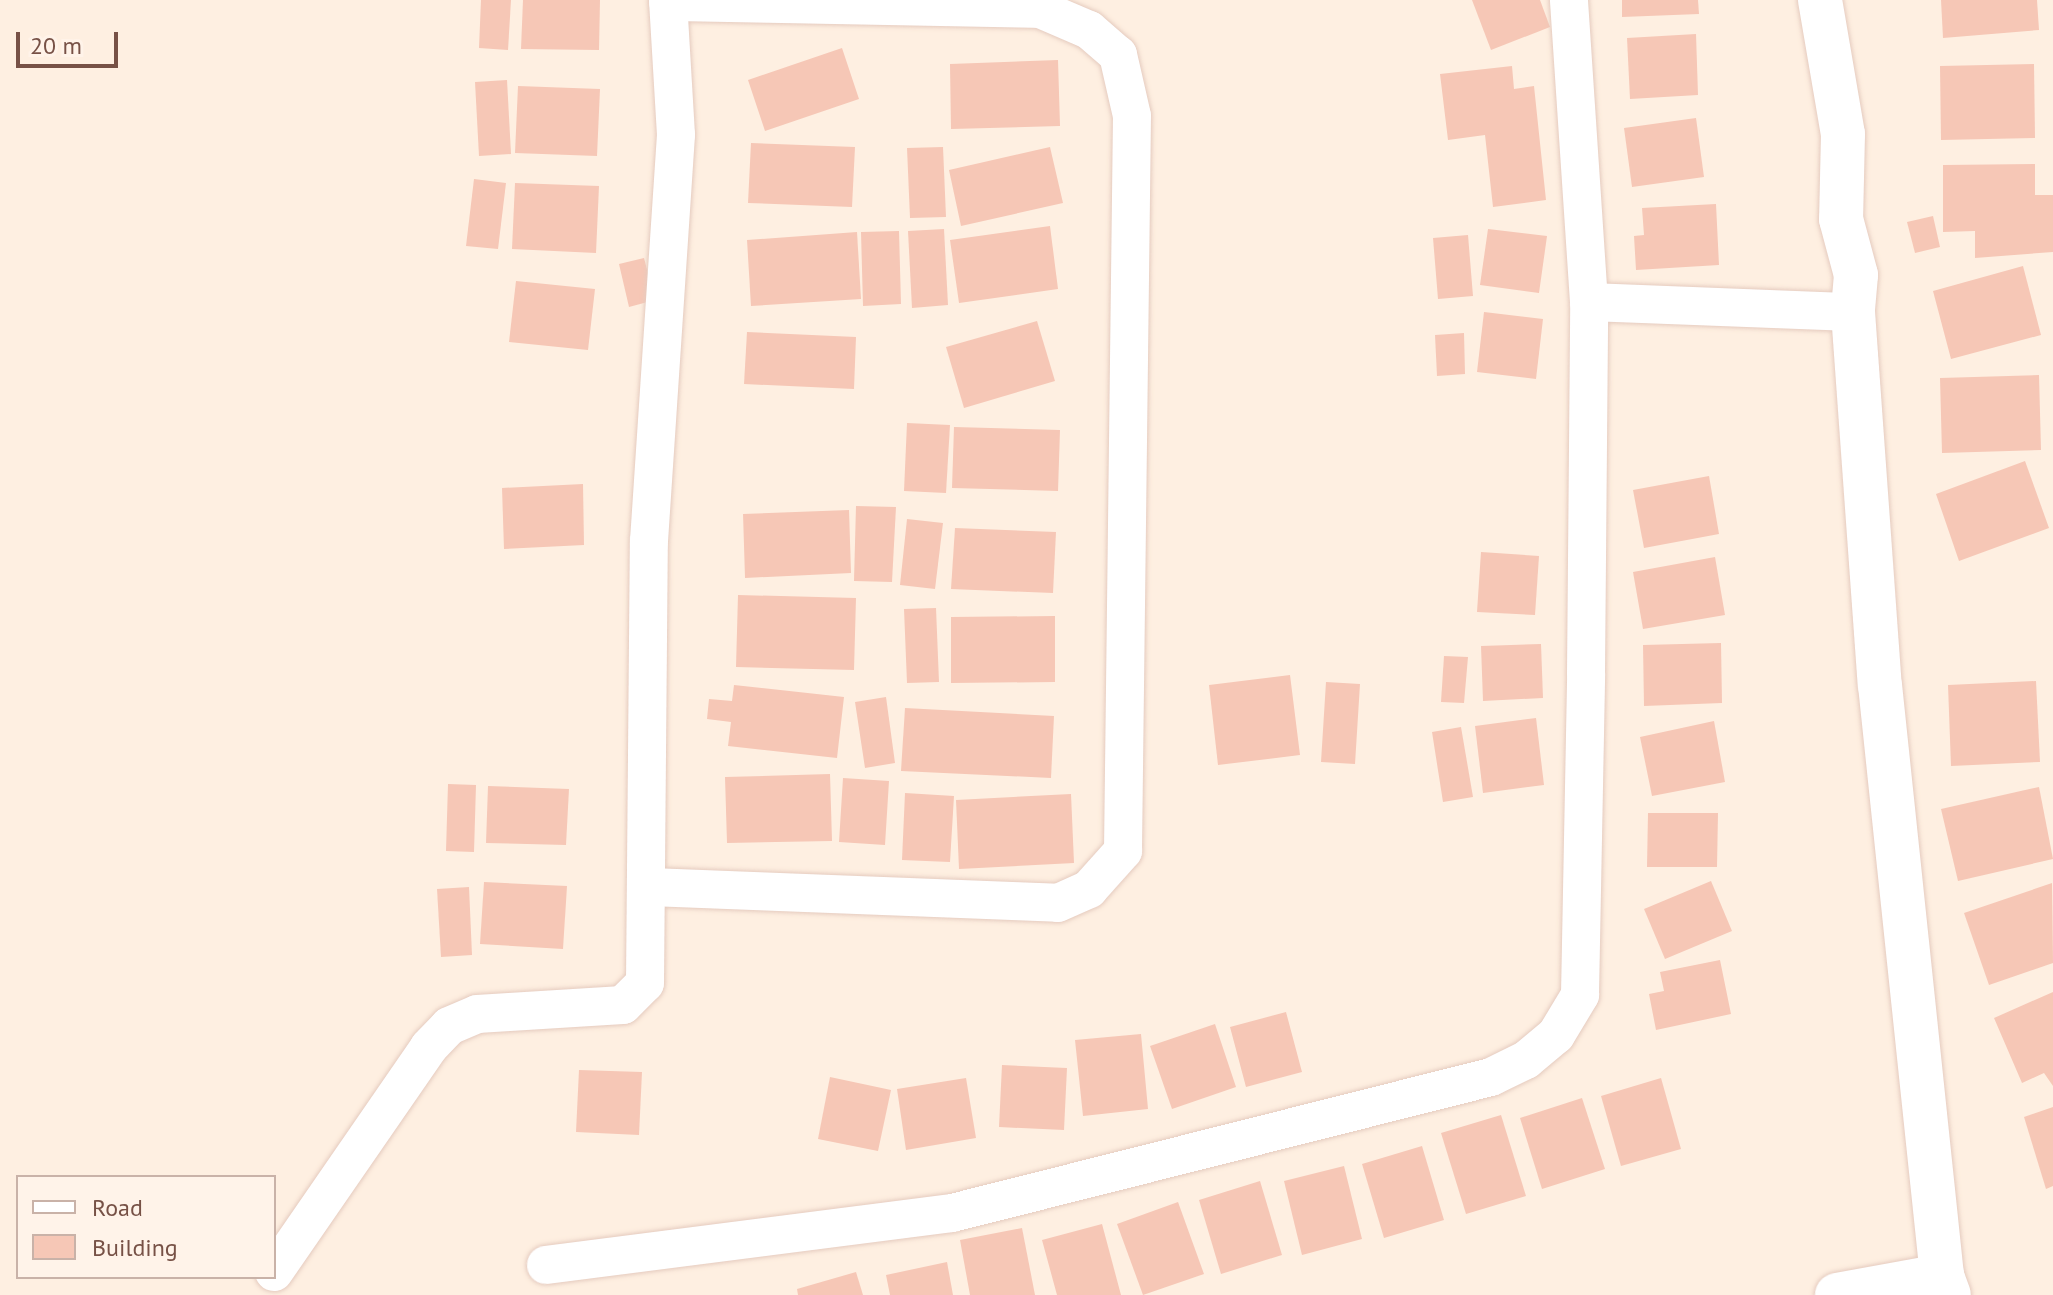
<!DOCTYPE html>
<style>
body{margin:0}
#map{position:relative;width:2053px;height:1295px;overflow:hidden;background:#feefe1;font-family:"PT Sans",sans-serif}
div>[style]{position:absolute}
.building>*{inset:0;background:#f6c7b6}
.roads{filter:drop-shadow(0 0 2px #e5cbbf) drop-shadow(0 0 2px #e5cbbf)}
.minor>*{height:38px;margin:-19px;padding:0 19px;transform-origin:19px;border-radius:19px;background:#fff}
.tertiary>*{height:44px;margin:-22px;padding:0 22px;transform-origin:22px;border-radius:22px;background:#fff}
span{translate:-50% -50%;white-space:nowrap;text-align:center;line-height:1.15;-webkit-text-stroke:6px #fff3e9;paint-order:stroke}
.legend{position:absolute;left:16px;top:1175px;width:260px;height:104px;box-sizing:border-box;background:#fff3e9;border:2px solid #c9b2a8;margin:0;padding:10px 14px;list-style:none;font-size:24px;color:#775146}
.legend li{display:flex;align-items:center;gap:16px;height:40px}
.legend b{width:40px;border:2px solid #c9b2a8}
.scale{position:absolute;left:16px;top:32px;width:102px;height:36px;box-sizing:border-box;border:4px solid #775146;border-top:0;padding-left:10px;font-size:24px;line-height:28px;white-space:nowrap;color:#775146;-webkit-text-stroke:6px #fff3e9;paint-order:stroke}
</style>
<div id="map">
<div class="building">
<div style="clip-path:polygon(481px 0,511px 0,508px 50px,479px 48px)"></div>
<div style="clip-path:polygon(523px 0,600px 0,599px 50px,521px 49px)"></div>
<div style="clip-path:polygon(1472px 0,1540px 0,1550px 27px,1491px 50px)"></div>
<div style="clip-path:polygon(1622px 0,1698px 0,1699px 14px,1622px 17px)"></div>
<div style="clip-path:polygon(1941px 0,2037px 0,2039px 30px,1943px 38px)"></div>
<div style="clip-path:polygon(1696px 34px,1698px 95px,1630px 99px,1627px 38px)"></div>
<div style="clip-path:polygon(842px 48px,859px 99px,765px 131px,748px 80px)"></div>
<div style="clip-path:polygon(1058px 60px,1060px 126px,951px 129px,950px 64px)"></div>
<div style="clip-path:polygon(2034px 64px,2035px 138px,1941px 140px,1940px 66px)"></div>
<div style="clip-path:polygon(1512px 66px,1514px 89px,1534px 86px,1546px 200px,1493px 207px,1485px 135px,1448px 140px,1440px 74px)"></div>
<div style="clip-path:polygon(507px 80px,511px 154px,479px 156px,475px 82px)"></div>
<div style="clip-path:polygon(518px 86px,600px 89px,597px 156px,515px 153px)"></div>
<div style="clip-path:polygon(1696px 118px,1704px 177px,1632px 187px,1624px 128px)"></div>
<div style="clip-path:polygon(751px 143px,855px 147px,852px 207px,748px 203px)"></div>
<div style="clip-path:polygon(943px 147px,946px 217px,910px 218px,907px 148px)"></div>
<div style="clip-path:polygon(1050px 147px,1063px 203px,961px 226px,949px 170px)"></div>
<div style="clip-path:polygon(2035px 164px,2035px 195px,2053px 195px,2053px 252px,1975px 258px,1975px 231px,1943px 232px,1943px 165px)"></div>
<div style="clip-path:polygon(474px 179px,506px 183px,498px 249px,466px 246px)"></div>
<div style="clip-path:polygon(515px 183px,599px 186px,596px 253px,512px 249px)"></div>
<div style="clip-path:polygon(1716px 204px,1719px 265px,1636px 270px,1634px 236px,1644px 235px,1642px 208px)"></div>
<div style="clip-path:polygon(1933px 216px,1940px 247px,1915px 253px,1907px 222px)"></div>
<div style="clip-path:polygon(1050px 226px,1058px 289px,959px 303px,950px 240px)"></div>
<div style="clip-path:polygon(944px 229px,948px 305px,912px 308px,908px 231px)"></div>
<div style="clip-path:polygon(1488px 229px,1547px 236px,1539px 293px,1480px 285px)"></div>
<div style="clip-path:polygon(899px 231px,901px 304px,863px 306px,861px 232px)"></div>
<div style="clip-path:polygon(857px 232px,861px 299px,751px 306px,747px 240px)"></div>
<div style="clip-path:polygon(1468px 235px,1473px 296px,1438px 299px,1433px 238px)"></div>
<div style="clip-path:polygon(644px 258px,655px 300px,629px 307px,619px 264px)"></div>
<div style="clip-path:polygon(2023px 266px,2041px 335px,1951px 359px,1933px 291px)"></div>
<div style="clip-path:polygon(516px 281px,595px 289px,588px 350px,509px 342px)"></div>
<div style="clip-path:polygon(1484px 312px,1543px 319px,1536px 379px,1477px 372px)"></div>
<div style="clip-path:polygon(1037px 321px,1055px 381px,964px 408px,946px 347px)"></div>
<div style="clip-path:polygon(747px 332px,856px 337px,854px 389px,744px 384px)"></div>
<div style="clip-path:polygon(1464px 333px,1465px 374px,1437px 376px,1435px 335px)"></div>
<div style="clip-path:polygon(2039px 375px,2041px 450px,1942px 453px,1940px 378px)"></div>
<div style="clip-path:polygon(907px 423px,950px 425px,946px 493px,904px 491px)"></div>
<div style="clip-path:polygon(954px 427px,1060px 430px,1058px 491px,952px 488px)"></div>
<div style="clip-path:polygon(2025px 461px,2049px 528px,1959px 561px,1936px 494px)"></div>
<div style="clip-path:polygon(1709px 476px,1719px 534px,1644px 548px,1633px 490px)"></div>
<div style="clip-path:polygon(583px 484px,584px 545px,504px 549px,502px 488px)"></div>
<div style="clip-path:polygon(856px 506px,896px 507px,892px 582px,854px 581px)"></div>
<div style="clip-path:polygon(849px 510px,851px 573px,745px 578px,743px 514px)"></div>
<div style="clip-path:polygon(907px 519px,943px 523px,935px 589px,900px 585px)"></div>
<div style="clip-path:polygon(955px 528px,1056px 532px,1053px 593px,951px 589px)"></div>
<div style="clip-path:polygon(1481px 552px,1539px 556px,1535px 615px,1477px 612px)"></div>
<div style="clip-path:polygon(1715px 557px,1725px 615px,1643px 629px,1633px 572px)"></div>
<div style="clip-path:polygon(738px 595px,856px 598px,854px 670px,736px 667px)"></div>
<div style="clip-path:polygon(936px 608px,939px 682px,907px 683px,904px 609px)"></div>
<div style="clip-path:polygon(1055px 616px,1055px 682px,951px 683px,951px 617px)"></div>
<div style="clip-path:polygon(1721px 643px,1722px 703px,1644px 706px,1643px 645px)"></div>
<div style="clip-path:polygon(1541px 644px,1543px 698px,1483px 701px,1481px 646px)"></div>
<div style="clip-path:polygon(1444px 656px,1468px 657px,1464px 703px,1441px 702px)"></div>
<div style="clip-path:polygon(1290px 675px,1300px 755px,1218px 765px,1209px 685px)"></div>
<div style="clip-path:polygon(2036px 681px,2040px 762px,1951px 766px,1948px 685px)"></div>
<div style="clip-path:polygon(1326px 682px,1360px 684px,1355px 764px,1321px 762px)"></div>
<div style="clip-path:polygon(734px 685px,844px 697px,837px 758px,728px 746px,731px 722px,707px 719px,709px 699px,732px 701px)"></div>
<div style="clip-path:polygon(886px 697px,895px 763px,865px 768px,855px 702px)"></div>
<div style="clip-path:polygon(905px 708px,1054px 716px,1051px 778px,901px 771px)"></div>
<div style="clip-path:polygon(1536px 718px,1544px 785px,1483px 793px,1475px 726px)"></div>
<div style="clip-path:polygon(1714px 721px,1725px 782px,1652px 796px,1640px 737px)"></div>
<div style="clip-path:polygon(1461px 727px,1473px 797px,1443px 802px,1432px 732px)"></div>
<div style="clip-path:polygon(830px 774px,832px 841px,727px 843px,725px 777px)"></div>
<div style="clip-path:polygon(843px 778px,889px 781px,885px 845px,839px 842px)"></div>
<div style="clip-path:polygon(448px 784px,476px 785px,474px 852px,446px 851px)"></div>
<div style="clip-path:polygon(488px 786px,569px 789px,566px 845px,486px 843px)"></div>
<div style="clip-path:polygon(2039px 787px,2053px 859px,1958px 881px,1941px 809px)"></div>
<div style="clip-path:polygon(905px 793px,954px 796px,950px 862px,902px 860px)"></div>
<div style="clip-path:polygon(1071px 794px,1074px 863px,959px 869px,956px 800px)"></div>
<div style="clip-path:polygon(1648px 813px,1718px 813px,1717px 867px,1647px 867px)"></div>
<div style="clip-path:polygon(1711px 881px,1732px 931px,1665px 959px,1644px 909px)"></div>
<div style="clip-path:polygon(484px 882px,567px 886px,563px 949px,480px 944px)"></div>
<div style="clip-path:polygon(2052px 883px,2053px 963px,1989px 985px,1964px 913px)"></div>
<div style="clip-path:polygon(469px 887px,472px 955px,441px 957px,437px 889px)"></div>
<div style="clip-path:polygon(1720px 960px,1731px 1014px,1656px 1030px,1649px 994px,1664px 991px,1660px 972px)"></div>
<div style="clip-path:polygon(2053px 992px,2053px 1086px,2044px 1073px,2022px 1083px,1994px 1018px)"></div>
<div style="clip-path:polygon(1286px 1012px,1302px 1072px,1246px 1087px,1230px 1027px)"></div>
<div style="clip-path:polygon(1215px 1024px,1236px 1087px,1172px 1109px,1150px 1046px)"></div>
<div style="clip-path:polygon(1141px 1034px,1148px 1109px,1083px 1116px,1075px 1040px)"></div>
<div style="clip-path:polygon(1002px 1065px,1067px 1068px,1064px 1130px,999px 1127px)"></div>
<div style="clip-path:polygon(579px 1070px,642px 1072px,639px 1135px,576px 1132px)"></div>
<div style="clip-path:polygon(830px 1077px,891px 1090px,878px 1151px,818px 1139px)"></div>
<div style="clip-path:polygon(966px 1078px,976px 1138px,906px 1150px,897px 1089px)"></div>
<div style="clip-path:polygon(1661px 1078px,1681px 1149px,1621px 1166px,1601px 1096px)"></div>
<div style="clip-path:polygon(1582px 1098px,1605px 1169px,1542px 1189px,1520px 1118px)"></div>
<div style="clip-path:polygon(2053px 1107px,2053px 1186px,2046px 1189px,2024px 1117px)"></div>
<div style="clip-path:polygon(1501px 1115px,1526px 1196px,1466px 1214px,1441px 1133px)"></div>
<div style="clip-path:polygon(1422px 1146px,1444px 1220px,1384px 1238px,1362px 1164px)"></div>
<div style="clip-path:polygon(1344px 1166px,1362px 1239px,1302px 1255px,1284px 1181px)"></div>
<div style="clip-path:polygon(1260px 1181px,1282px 1255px,1221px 1274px,1199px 1200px)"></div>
<div style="clip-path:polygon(1178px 1202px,1204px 1274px,1143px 1295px,1117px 1224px)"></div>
<div style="clip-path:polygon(1102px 1224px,1121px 1295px,1057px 1295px,1042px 1240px)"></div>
<div style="clip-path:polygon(1022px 1228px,1035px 1295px,970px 1295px,960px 1240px)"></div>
<div style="clip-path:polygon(947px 1262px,953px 1295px,890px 1295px,886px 1275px)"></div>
<div style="clip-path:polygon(856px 1272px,863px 1295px,798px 1295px,797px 1289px)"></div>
</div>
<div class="roads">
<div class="minor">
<div style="left:1589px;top:302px;width:264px;rotate:2.2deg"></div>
<div style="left:650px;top:887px;width:408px;rotate:2.2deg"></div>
<div style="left:1058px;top:903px;width:34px;rotate:-24deg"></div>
<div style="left:1089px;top:889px;width:51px;rotate:-48.2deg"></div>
<div style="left:1123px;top:851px;width:735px;rotate:-89.3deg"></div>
<div style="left:1132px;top:116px;width:63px;rotate:-102.9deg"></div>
<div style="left:1118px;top:55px;width:38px;rotate:-139deg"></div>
<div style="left:1089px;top:30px;width:53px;rotate:-156.8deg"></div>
<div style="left:1040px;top:9px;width:372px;rotate:-178.9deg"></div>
<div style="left:546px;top:1265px;width:409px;rotate:-7.3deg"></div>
<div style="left:952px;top:1213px;width:556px;rotate:-14.16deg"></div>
<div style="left:1491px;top:1077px;width:39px;rotate:-26deg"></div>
<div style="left:1526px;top:1060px;width:39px;rotate:-40deg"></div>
<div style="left:1556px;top:1035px;width:47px;rotate:-59deg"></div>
<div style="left:1580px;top:995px;width:321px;rotate:-88.9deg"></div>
<div style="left:1586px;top:674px;width:372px;rotate:-89.5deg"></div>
<div style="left:1589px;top:302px;width:303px;rotate:-93.8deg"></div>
<div style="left:274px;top:1272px;width:273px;rotate:-55.4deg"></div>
<div style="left:429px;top:1047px;width:29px;rotate:-46deg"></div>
<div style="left:449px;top:1026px;width:30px;rotate:-23deg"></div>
<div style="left:477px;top:1014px;width:146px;rotate:-3.5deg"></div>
<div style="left:623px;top:1005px;width:31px;rotate:-45deg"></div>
<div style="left:645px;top:983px;width:442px;rotate:-89.5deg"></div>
<div style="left:649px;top:541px;width:407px;rotate:-86.2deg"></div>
<div style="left:676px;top:135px;width:135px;rotate:-93.4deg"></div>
</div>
<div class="tertiary">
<div style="left:1820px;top:0;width:136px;rotate:80.3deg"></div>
<div style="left:1843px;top:134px;width:85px;rotate:91.3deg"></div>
<div style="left:1841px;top:219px;width:58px;rotate:75deg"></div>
<div style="left:1856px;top:275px;width:37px;rotate:95deg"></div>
<div style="left:1853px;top:312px;width:374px;rotate:85.9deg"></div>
<div style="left:1880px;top:685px;width:594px;rotate:84.01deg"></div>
<div style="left:1942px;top:1276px;width:20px;rotate:70deg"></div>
<div style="left:1837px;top:1295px;width:107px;rotate:-10.3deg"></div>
</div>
</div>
<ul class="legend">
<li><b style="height:10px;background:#fff"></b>Road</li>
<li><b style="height:22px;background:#f6c7b6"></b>Building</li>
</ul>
<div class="scale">20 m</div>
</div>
